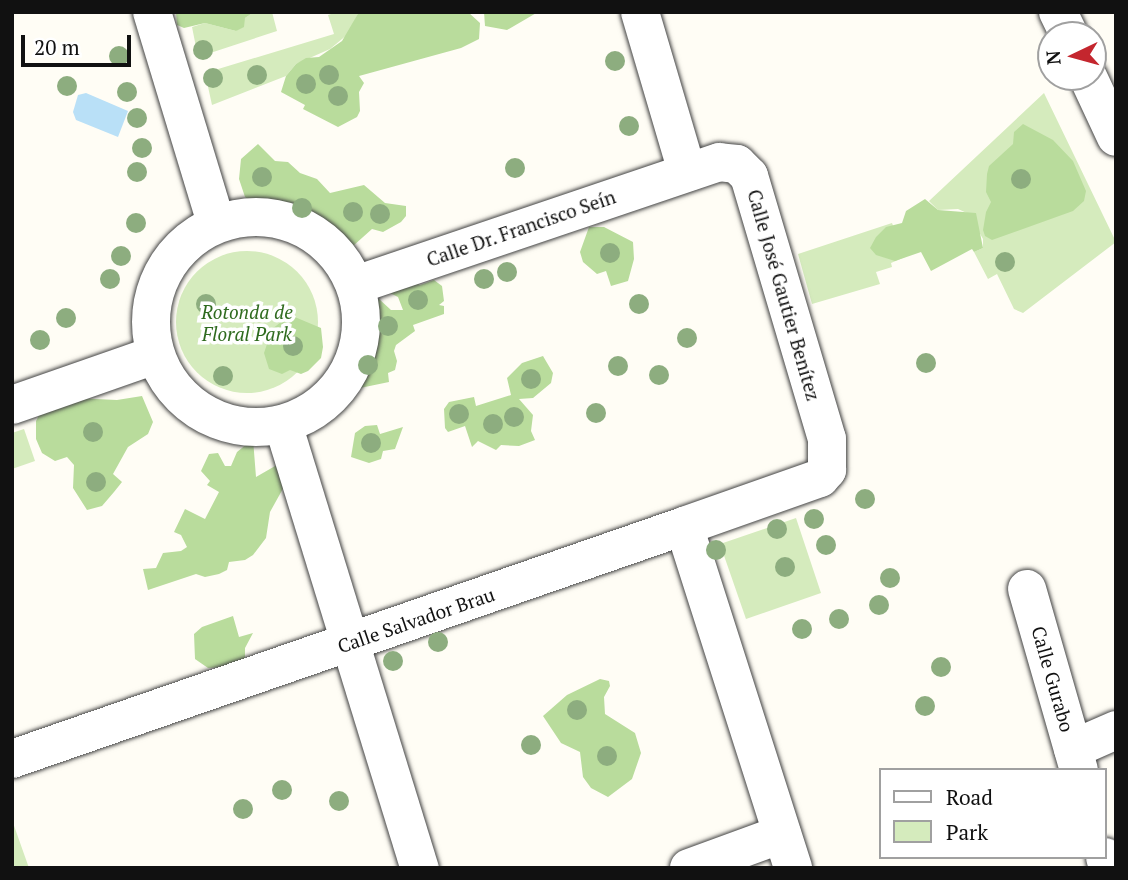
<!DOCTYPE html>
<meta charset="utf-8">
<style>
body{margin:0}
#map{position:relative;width:1128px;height:880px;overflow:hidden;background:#fffdf5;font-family:"PT Serif",serif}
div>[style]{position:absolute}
.green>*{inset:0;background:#d5ebbd}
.round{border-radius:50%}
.forest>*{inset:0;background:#b9dc9c}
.water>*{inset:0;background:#b9e0f7}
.roads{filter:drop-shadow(0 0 2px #444) drop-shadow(0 0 2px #444)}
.street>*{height:38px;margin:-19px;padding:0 19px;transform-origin:19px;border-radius:19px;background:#fff}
.street>.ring{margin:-19px;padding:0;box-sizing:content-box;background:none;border:38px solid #fff;border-radius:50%}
.trees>*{width:20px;height:20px;margin:-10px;border-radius:50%;background:#8dad7f}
span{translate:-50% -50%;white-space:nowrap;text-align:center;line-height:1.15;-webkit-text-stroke:7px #fff;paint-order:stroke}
.street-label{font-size:19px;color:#111}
.park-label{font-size:19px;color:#2f6b1f;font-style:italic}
.frame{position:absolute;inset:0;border:14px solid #111;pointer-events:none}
.legend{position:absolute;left:879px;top:768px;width:228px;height:91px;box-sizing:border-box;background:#fff;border:2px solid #a0a0a0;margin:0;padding:9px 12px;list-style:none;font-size:21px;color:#111}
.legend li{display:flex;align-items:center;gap:14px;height:35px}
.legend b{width:35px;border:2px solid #a0a0a0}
.north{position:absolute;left:1037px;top:21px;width:70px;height:70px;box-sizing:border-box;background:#fff;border:2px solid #a0a0a0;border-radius:50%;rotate:265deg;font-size:19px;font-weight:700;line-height:28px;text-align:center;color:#111}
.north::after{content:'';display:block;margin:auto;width:24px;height:32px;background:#c4262e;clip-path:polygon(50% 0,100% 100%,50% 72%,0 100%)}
.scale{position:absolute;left:21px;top:35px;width:110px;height:32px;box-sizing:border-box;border:4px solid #111;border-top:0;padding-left:9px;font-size:21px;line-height:24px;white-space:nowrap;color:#111;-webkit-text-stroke:5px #fff;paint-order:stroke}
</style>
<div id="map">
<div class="green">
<div style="clip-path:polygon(254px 12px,272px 12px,277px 31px,198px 57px,192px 27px,205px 23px,236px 31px,245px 18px)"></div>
<div style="clip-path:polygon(337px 12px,359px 12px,348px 34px,330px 49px,296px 64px,286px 76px,212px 105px,205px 73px,334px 34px,328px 15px)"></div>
<div style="clip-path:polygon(1044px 93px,1116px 242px,1023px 313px,1014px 309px,997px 274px,988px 279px,974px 252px,983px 248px,983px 239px,969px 214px,958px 209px,938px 210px,929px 201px)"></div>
<div style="clip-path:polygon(892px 223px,905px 257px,891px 263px,892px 267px,876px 272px,880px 284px,812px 304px,798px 254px)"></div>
<div class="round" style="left:176px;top:251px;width:142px;height:142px"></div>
<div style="clip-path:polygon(24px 429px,35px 461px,12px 469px,12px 433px)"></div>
<div style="clip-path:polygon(796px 518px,821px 593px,746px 619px,720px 544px)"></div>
<div style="clip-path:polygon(12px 820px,29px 868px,12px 868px)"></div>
</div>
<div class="forest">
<div style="clip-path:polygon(176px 12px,254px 12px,245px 18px,244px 27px,236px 31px,205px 23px,184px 28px,177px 25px)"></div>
<div style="clip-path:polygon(359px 12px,468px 12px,480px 23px,479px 39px,461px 48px,359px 76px,364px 83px,359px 92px,360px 111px,357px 117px,338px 127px,303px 109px,305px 105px,281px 92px,286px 76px,296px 64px,306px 58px,319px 57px,342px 41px)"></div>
<div style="clip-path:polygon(484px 12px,538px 12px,507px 30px,485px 26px)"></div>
<div style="clip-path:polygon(1023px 124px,1053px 140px,1073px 161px,1086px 191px,1084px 201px,1073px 211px,992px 240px,985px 236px,983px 230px,986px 212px,991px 202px,986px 192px,987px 174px,989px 166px,1013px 144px,1014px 132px)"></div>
<div style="clip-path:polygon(258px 144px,275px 161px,288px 162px,300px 173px,317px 179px,330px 193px,364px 185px,385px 203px,406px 206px,406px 216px,401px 222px,383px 232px,372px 229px,334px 263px,312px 244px,295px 243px,281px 234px,266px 213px,270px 202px,254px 203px,245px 197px,239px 179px,241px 159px)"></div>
<div style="clip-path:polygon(925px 199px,938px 210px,976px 213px,983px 248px,974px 252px,972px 249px,931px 271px,921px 252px,895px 261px,876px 255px,870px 248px,876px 237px,886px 227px,902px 223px,906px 211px)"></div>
<div style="clip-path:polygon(589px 227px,604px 227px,633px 242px,634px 259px,628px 281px,611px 286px,606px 271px,597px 274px,583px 262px,580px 252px)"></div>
<div style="clip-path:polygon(434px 280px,442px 286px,444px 301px,439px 305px,444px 306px,444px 314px,413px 325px,415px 331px,396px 345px,394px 351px,397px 361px,395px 370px,388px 373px,389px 382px,360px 388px,341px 369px,341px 360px,345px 350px,370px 345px,367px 313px,370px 303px,379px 299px,391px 310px,403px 310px,398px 297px,388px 292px,414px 282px,420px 285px)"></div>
<div style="clip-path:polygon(290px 315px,321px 328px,323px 347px,321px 358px,308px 371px,301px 374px,290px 370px,282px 374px,269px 369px,264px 353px,272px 329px)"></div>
<div style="clip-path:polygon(543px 356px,553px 373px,551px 383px,533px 398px,519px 399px,533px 415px,531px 431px,535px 440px,519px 446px,501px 445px,496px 450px,478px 441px,472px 447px,465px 426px,448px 432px,445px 428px,444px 409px,449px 402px,474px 397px,476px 406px,511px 395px,507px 378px,522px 363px)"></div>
<div style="clip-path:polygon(142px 396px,153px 422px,148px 434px,128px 447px,113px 474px,122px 482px,114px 492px,102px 506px,87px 510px,73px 488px,74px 465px,67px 457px,55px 461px,42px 453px,36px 439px,36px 421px,43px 408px,74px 398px,117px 400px)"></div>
<div style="clip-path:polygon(377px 425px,380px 434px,403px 427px,395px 449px,383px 451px,381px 459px,369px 463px,351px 457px,355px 433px,365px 426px)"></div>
<div style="clip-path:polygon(253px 439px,256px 477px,289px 458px,285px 485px,270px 512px,266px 538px,253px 555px,245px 560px,229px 562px,227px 570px,219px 574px,205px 577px,196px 574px,148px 590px,143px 569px,156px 568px,163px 553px,181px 551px,187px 547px,181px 535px,174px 532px,185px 509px,205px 519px,219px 492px,207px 485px,210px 481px,201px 471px,209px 454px,218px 453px,225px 466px,231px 466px,237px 452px)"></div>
<div style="clip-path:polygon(233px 616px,239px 637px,253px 633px,245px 648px,245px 666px,208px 668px,195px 659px,194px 634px,202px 627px)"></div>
<div style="clip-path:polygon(600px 679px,609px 681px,610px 686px,604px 697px,605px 714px,635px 733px,641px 753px,632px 779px,608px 797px,591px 788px,583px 777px,580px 752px,561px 743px,543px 716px,567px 695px)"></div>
</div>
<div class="water">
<div style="clip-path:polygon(86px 93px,128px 111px,118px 137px,76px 120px,73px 112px,78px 95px)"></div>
</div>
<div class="roads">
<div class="street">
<div style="left:152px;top:12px;width:220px;rotate:73.1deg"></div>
<div style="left:640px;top:12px;width:167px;rotate:73.6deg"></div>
<div style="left:1058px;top:12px;width:25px;rotate:64deg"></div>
<div style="left:1088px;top:77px;width:66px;rotate:65deg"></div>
<div class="ring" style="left:151px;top:217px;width:172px;height:172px"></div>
<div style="left:12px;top:405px;width:151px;rotate:-19.3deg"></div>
<div style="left:283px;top:424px;width:465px;rotate:72.9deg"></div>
<div style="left:684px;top:526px;width:359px;rotate:72.3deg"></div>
<div style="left:1027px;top:589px;width:188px;rotate:74deg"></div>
<div style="left:1073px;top:749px;width:47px;rotate:-23.8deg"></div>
<div style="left:12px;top:759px;width:711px;rotate:-19.12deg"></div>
<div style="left:684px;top:526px;width:144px;rotate:-19.4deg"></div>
<div style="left:820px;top:478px;width:11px;rotate:-49deg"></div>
<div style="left:827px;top:470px;width:31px;rotate:-90deg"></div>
<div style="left:827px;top:439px;width:274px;rotate:-106.5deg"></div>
<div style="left:749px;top:176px;width:17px;rotate:-135deg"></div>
<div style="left:737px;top:164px;width:18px;rotate:-174deg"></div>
<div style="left:719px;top:162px;width:384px;rotate:161.3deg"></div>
<div style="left:1105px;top:857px;width:11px;rotate:75deg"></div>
<div style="left:689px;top:868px;width:99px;rotate:-20.1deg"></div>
</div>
</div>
<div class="trees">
<div style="left:203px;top:50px"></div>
<div style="left:119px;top:56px"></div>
<div style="left:615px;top:61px"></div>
<div style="left:257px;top:75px"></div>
<div style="left:329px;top:75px"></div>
<div style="left:213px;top:78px"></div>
<div style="left:306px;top:84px"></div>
<div style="left:67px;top:86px"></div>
<div style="left:127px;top:92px"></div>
<div style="left:338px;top:96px"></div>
<div style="left:137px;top:118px"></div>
<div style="left:629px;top:126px"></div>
<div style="left:142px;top:148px"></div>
<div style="left:515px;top:168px"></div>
<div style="left:137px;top:172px"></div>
<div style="left:262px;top:177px"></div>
<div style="left:1021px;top:179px"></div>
<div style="left:302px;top:208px"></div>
<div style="left:353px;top:212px"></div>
<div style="left:380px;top:214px"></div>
<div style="left:136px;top:223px"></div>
<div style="left:610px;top:253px"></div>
<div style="left:121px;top:256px"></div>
<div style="left:1005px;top:262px"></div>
<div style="left:507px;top:272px"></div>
<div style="left:110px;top:279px"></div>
<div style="left:484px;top:279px"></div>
<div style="left:418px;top:300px"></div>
<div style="left:206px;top:304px"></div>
<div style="left:639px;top:304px"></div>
<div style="left:66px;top:318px"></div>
<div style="left:388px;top:326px"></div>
<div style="left:687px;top:338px"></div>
<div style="left:40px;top:340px"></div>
<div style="left:293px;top:346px"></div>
<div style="left:926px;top:363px"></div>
<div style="left:368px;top:365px"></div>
<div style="left:618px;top:366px"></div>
<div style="left:659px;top:375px"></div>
<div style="left:223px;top:376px"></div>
<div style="left:531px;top:379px"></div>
<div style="left:596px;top:413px"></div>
<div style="left:459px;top:414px"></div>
<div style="left:514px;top:417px"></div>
<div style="left:493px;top:424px"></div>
<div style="left:93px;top:432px"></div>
<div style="left:371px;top:443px"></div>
<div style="left:96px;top:482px"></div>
<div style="left:865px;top:499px"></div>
<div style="left:814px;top:519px"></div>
<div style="left:777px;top:529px"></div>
<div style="left:826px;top:545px"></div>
<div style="left:716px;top:550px"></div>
<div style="left:785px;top:567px"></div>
<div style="left:890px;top:578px"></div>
<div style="left:879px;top:605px"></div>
<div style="left:839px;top:619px"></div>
<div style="left:802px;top:629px"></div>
<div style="left:438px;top:642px"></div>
<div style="left:393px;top:661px"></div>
<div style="left:941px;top:667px"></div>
<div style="left:925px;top:706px"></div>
<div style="left:577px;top:710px"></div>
<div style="left:531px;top:745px"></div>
<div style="left:607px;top:756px"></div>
<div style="left:282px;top:790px"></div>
<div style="left:339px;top:801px"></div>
<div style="left:243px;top:809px"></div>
</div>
<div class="street-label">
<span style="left:521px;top:228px;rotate:-19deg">Calle Dr. Francisco Seín</span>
<span style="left:784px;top:295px;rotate:74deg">Calle José Gautier Benítez</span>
<span style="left:416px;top:620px;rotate:-19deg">Calle Salvador Brau</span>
<span style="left:1053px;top:679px;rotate:74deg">Calle Gurabo</span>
</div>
<div class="park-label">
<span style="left:247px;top:323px">Rotonda de<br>Floral Park</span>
</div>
<div class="frame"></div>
<ul class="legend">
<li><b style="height:9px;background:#fff"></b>Road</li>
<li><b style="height:19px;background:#d5ebbd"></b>Park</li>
</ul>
<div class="north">N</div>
<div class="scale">20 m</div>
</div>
